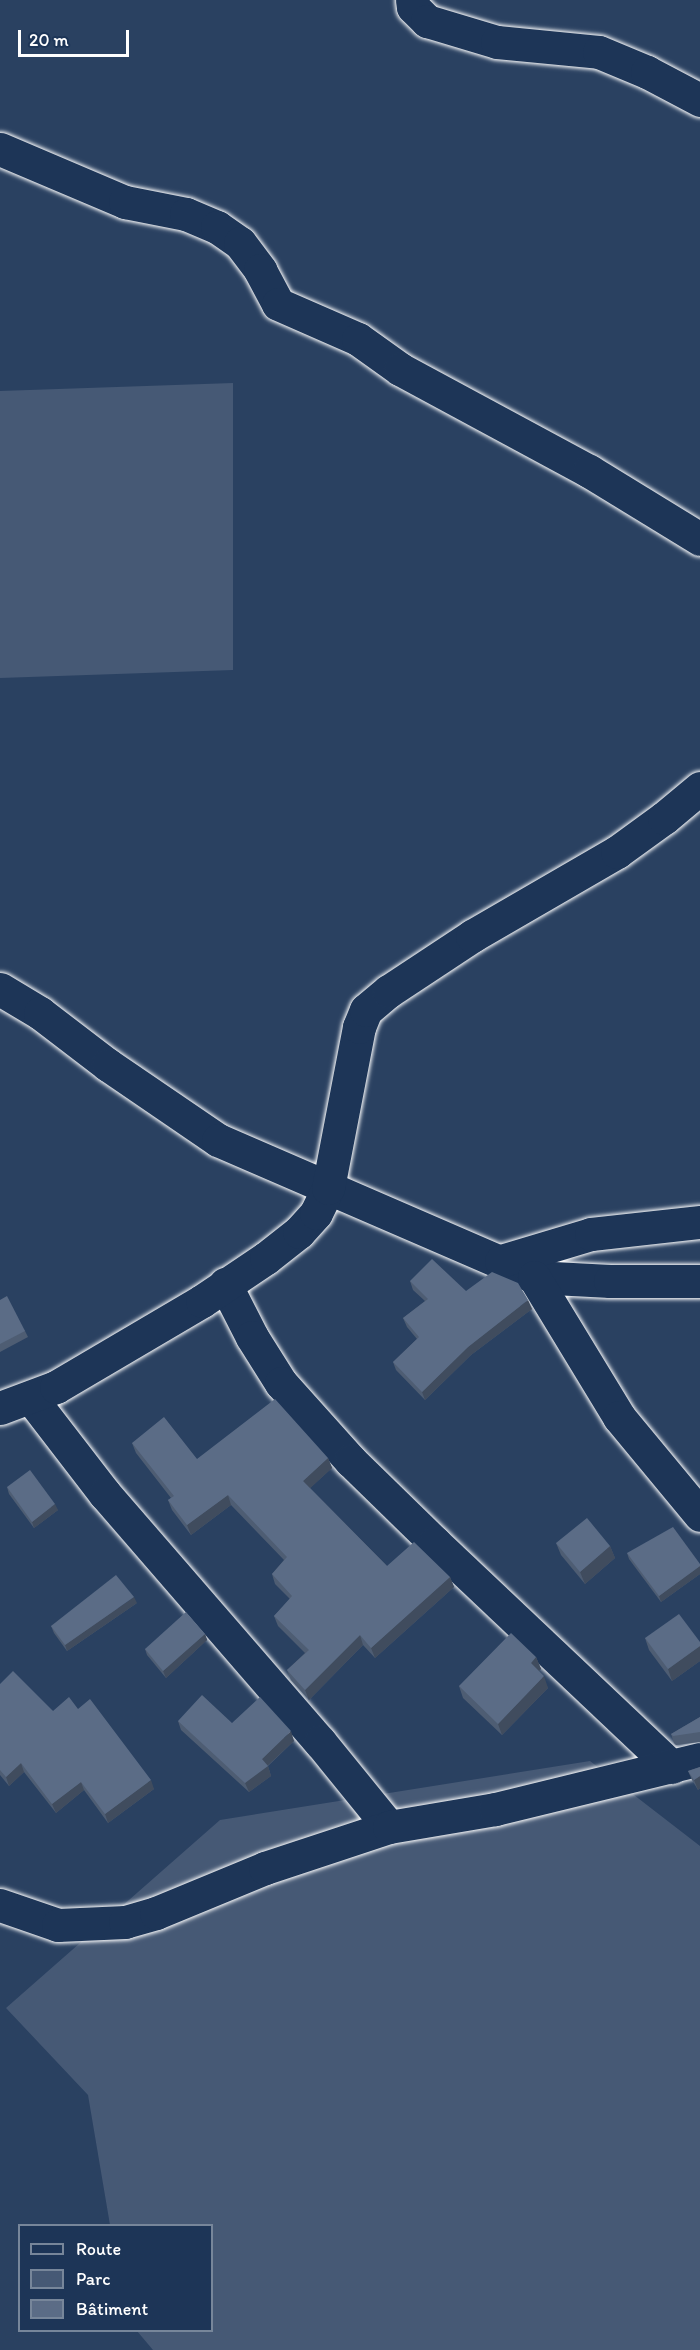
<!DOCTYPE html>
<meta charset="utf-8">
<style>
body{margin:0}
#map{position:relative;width:700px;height:2350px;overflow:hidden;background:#2a4161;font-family:Itim,sans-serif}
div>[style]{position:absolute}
.green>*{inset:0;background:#465975}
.roads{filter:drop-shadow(0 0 2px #fff) drop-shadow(0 0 2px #fff)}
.minor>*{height:33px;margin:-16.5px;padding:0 16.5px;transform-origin:16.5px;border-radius:16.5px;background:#1d3557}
.wall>*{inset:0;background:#4e5d73}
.shaded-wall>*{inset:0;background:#404c5e}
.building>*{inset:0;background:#5b6c86}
span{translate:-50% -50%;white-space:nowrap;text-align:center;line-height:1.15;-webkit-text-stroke:6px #1d3557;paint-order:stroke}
.legend{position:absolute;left:18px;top:2224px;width:195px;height:108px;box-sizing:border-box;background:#1d3557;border:2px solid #77869a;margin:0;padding:8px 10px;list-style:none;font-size:18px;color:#fff}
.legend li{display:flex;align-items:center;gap:12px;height:30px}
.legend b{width:30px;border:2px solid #77869a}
.scale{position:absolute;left:18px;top:30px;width:111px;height:27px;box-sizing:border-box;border:3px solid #fff;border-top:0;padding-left:8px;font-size:18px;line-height:21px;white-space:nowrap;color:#fff;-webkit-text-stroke:4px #1d3557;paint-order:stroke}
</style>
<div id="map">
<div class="green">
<div style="clip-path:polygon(233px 383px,233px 670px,0 678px,0 391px)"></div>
<div style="clip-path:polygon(590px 1761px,700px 1846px,700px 2350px,153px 2350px,137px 2331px,212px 2330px,212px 2226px,110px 2225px,88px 2095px,6px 2008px,220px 1820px)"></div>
</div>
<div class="roads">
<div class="minor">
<div style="left:412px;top:0;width:7px;rotate:82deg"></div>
<div style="left:413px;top:7px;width:20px;rotate:45deg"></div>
<div style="left:427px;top:21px;width:73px;rotate:16.7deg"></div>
<div style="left:497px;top:42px;width:102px;rotate:5.6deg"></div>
<div style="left:599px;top:52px;width:52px;rotate:22.6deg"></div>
<div style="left:647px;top:72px;width:60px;rotate:27.8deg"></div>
<div style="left:0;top:149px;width:136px;rotate:23deg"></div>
<div style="left:125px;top:202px;width:62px;rotate:11.1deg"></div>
<div style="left:186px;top:214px;width:34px;rotate:23deg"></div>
<div style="left:217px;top:227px;width:28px;rotate:35deg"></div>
<div style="left:240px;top:243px;width:34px;rotate:53deg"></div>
<div style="left:260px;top:270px;width:38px;rotate:62deg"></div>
<div style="left:278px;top:304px;width:87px;rotate:23.6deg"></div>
<div style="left:358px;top:339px;width:52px;rotate:35.5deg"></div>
<div style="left:400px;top:369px;width:215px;rotate:28.4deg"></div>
<div style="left:589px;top:471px;width:130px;rotate:31.5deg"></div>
<div style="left:0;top:989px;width:47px;rotate:31deg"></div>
<div style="left:40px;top:1013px;width:86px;rotate:37.4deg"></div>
<div style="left:108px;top:1065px;width:133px;rotate:34.3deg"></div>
<div style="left:218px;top:1140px;width:344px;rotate:23.4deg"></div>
<div style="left:534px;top:1277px;width:76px;rotate:3deg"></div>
<div style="left:610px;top:1281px;width:90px"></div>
<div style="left:501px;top:1261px;width:94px;rotate:-16.7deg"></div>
<div style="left:591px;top:1234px;width:110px;rotate:-6.3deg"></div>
<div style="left:534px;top:1277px;width:164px;rotate:58.7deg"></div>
<div style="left:619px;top:1417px;width:127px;rotate:50.4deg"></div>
<div style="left:225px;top:1284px;width:59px;rotate:63deg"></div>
<div style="left:252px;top:1337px;width:54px;rotate:57.8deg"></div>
<div style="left:281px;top:1383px;width:105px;rotate:48.1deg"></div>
<div style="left:351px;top:1461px;width:117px;rotate:44.3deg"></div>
<div style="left:435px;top:1543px;width:326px;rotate:43.4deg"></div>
<div style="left:31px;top:1398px;width:121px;rotate:52.4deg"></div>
<div style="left:105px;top:1494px;width:328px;rotate:49.1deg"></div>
<div style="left:320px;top:1742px;width:109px;rotate:50.9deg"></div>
<div style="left:0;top:1408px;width:60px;rotate:-20.6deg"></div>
<div style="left:56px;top:1387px;width:169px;rotate:-30.5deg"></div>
<div style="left:202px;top:1301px;width:77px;rotate:-33.9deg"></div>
<div style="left:266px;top:1258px;width:42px;rotate:-38.2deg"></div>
<div style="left:299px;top:1232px;width:25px;rotate:-48deg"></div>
<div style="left:316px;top:1213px;width:28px;rotate:-64deg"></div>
<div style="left:328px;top:1188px;width:164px;rotate:-79.1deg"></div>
<div style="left:359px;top:1027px;width:18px;rotate:-68deg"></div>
<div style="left:366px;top:1010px;width:30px;rotate:-40deg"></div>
<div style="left:389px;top:991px;width:100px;rotate:-33.5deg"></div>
<div style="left:472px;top:936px;width:168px;rotate:-30.1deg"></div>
<div style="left:617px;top:852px;width:58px;rotate:-35.9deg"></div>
<div style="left:664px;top:818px;width:47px;rotate:-39.8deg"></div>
<div style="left:0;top:1905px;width:61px;rotate:19deg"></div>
<div style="left:58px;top:1925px;width:67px;rotate:-2.6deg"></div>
<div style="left:125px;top:1922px;width:32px;rotate:-16deg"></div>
<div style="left:156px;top:1913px;width:118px;rotate:-22.4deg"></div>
<div style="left:265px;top:1868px;width:131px;rotate:-18.3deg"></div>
<div style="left:389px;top:1827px;width:108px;rotate:-9.6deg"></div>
<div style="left:495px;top:1809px;width:211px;rotate:-13.7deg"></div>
</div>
</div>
<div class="wall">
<div style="clip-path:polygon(410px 1281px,466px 1291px,532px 1309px,471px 1355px,425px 1400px,396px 1370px,393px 1362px,417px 1339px,407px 1327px,403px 1318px,425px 1301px,413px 1290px)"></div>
<div style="clip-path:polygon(0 1300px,25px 1331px,28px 1337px,0 1352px)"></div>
<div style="clip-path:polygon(132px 1443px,197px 1459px,328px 1458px,332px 1468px,310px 1488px,387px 1566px,450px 1577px,454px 1587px,375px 1658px,363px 1645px,309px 1700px,291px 1680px,287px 1670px,305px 1653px,278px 1626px,274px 1616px,290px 1599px,275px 1584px,272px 1574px,284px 1560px,231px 1505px,191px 1535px,172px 1510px,168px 1500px,171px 1498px,136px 1453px)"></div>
<div style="clip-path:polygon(7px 1487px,58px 1510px,34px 1528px,9px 1494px)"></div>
<div style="clip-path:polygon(556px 1543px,610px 1546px,615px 1558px,585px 1584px,561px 1555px)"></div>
<div style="clip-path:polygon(627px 1553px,700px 1564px,700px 1574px,661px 1602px,629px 1559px)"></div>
<div style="clip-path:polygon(137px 1603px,67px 1651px,54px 1633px,51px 1626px)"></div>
<div style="clip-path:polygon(205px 1634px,207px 1640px,166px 1678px,147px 1655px,145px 1649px)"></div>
<div style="clip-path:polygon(645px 1638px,700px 1642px,700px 1661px,672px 1681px,649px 1650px)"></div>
<div style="clip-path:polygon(536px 1657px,541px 1669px,539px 1671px,548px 1688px,502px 1735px,463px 1698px,459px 1686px)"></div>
<div style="clip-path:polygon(0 1684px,53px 1711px,78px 1709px,154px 1789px,108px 1823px,84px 1790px,56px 1813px,24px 1772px,9px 1786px,0 1775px)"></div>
<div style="clip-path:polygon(700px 1717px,700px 1742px,676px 1745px,674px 1743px,671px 1734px)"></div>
<div style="clip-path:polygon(178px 1721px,232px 1723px,294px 1741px,268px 1766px,271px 1776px,249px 1792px,181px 1730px)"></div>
<div style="clip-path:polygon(700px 1767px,700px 1788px,698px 1790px,692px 1780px,688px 1771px)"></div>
</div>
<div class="shaded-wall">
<div style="clip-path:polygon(528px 1300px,532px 1309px,471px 1355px,425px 1400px,422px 1392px,468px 1347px)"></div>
<div style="clip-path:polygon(328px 1458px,332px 1468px,307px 1491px,303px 1481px)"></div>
<div style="clip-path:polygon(228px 1495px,231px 1505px,191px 1535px,187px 1525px)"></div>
<div style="clip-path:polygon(55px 1504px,58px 1510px,34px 1528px,32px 1522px)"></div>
<div style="clip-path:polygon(610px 1546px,615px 1558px,585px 1584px,580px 1572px)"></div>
<div style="clip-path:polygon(700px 1566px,700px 1574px,661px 1602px,659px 1596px)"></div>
<div style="clip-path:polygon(450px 1577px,454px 1587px,375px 1658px,371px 1648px)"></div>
<div style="clip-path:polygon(134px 1597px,137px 1603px,67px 1651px,65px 1645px)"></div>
<div style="clip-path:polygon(205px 1634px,207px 1640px,166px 1678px,163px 1671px)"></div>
<div style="clip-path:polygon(360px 1635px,363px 1645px,309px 1700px,305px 1690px)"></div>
<div style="clip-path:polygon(700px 1646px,700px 1661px,672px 1681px,668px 1669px)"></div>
<div style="clip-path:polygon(536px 1657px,541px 1669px,535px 1675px,531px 1663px)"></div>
<div style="clip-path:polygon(544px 1676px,548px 1688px,502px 1735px,498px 1724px)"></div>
<div style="clip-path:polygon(291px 1731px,294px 1741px,266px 1767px,268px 1766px,271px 1776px,249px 1792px,245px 1783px,262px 1759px)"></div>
<div style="clip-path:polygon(21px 1763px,24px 1772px,9px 1786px,6px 1777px)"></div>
<div style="clip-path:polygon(700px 1776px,700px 1788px,698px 1790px,694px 1780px)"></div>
<div style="clip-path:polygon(151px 1780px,154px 1789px,108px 1823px,105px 1814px)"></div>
<div style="clip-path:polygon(81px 1782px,84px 1790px,56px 1813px,52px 1804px)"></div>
</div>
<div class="building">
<div style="clip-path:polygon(432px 1259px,466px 1291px,492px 1272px,518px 1283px,528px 1300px,468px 1347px,422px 1392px,393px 1362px,419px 1337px,403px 1318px,428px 1299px,410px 1281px)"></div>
<div style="clip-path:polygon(7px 1296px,25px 1331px,0 1344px,0 1300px)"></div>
<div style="clip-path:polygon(275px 1399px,328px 1458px,303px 1481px,387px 1566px,414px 1542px,450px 1577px,371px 1648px,360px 1635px,305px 1690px,287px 1670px,309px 1650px,274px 1616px,292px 1596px,272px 1574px,287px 1557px,228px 1495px,187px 1525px,168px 1500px,174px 1496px,132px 1443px,164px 1417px,197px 1459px)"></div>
<div style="clip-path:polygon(30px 1470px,55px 1504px,32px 1522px,7px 1487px)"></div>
<div style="clip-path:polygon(587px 1518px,610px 1546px,580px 1572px,556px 1543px)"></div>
<div style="clip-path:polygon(673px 1527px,700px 1564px,700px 1566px,659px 1596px,627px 1553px)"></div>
<div style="clip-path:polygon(116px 1575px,134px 1597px,65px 1645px,51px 1626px)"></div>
<div style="clip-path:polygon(186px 1612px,205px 1634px,163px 1671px,145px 1649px)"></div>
<div style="clip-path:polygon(679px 1614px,700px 1642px,700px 1646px,668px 1669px,645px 1638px)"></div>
<div style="clip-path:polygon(511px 1633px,536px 1657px,531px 1663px,544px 1676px,498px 1724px,459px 1686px)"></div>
<div style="clip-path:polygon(13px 1671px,53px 1711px,69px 1697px,78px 1709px,90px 1699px,151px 1780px,105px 1814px,81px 1782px,52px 1804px,21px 1763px,6px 1777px,0 1770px,0 1684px)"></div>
<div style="clip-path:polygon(202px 1695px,232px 1723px,260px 1697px,291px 1731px,262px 1759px,268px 1766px,245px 1783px,178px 1721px)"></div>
<div style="clip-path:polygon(700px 1717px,700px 1732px,673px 1736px,671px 1734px)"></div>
<div style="clip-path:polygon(700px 1767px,700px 1776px,694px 1780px,688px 1771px)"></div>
</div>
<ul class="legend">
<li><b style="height:8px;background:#1d3557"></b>Route</li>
<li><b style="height:16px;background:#465975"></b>Parc</li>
<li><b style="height:16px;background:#5b6c86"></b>Bâtiment</li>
</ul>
<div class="scale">20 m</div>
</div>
